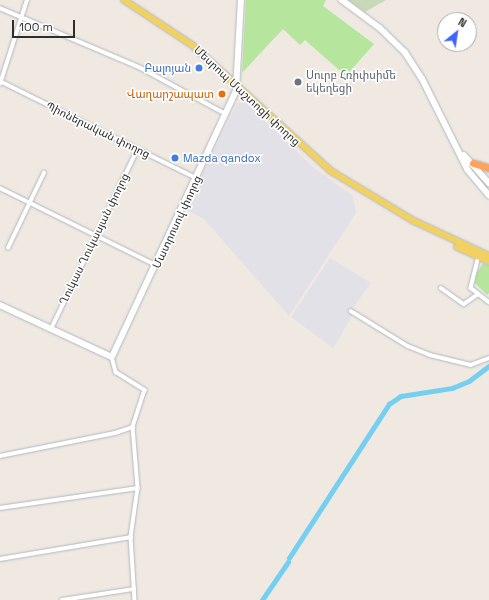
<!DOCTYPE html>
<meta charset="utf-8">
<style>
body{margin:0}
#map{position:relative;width:489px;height:600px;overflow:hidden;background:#efe9e1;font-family:"Space Grotesk","Noto Sans Armenian",sans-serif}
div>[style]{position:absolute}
.industrial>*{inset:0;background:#e3e1e8}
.green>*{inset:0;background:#b6e59e}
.cemetery>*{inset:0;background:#c8d9b8}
.canal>*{height:4.5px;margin:-2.25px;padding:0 2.25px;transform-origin:2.25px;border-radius:2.25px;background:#75cff0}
.roads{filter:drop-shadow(0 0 1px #b4b7c1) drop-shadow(0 0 1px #b4b7c1)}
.street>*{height:3.5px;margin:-1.75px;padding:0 1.75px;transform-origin:1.75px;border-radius:1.75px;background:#fff}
.secondary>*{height:5.5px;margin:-2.75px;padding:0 2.75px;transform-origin:2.75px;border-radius:2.75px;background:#fff}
.primary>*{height:6px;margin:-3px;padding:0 3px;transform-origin:3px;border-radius:3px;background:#f2d163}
.highway>*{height:7px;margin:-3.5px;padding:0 3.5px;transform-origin:3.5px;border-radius:3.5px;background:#ffa35c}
.dots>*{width:11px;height:11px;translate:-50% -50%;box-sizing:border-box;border:2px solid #fff;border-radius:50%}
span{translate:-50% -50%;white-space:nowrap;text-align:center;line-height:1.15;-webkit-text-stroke:3px #fff;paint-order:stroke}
.shop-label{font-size:11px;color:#366cbe}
.right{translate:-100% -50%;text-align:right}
.left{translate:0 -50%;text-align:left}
.worship-label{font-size:11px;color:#5b616d}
.food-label{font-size:11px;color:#c56008}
.street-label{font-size:11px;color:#2e2e2e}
.north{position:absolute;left:437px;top:12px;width:40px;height:40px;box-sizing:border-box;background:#fff;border:1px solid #ababab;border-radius:50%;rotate:30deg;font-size:11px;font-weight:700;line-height:16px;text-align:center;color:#2e2e2e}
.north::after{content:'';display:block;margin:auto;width:14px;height:18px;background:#4264fb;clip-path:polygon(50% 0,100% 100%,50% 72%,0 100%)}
.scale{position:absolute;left:12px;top:20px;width:63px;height:18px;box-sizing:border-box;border:2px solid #2e2e2e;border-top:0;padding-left:5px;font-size:12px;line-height:14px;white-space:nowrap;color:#2e2e2e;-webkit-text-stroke:3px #fff;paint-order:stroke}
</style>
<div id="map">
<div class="industrial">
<div style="clip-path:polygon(237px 103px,246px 103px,314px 168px,353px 196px,356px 213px,289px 316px,204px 219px,185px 209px)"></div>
<div style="clip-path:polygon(330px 258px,371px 283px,352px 309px,355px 311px,333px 348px,291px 317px)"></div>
</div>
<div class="green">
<div style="clip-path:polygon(246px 0,326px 0,323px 6px,374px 44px,346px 76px,305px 40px,300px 45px,283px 29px,242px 73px)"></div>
<div style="clip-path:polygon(483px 263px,489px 265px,489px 293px,487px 295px,475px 283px,476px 274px)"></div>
</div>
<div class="cemetery">
<div style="clip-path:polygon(348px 0,386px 0,365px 12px)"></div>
</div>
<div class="canal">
<div style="left:289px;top:558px;width:184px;rotate:-57deg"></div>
<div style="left:389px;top:404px;width:14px;rotate:-34deg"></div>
<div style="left:401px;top:396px;width:52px;rotate:-8.9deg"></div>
<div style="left:452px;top:388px;width:18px;rotate:-22deg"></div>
<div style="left:469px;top:381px;width:25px;rotate:-37deg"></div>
<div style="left:262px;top:600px;width:46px;rotate:-55.6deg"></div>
</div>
<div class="roads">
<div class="street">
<div style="left:0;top:8px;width:151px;rotate:23deg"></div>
<div style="left:139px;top:67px;width:99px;rotate:28.4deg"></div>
<div style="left:0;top:81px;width:219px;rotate:26.3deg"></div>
<div style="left:0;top:84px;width:88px;rotate:-72.2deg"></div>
<div style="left:0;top:188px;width:174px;rotate:26.3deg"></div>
<div style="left:8px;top:248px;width:83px;rotate:-64.4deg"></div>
<div style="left:479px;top:256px;width:33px;rotate:104deg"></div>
<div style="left:471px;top:288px;width:23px;rotate:38deg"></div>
<div style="left:441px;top:288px;width:28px;rotate:35deg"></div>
<div style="left:464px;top:304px;width:16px;rotate:-35deg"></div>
<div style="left:351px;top:311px;width:67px;rotate:31.6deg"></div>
<div style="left:408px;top:346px;width:24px;rotate:22deg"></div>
<div style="left:430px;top:355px;width:42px;rotate:13.7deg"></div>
<div style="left:471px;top:365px;width:19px;rotate:-21deg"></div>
<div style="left:51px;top:329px;width:199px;rotate:-64.3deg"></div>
<div style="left:112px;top:357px;width:16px;rotate:75deg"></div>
<div style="left:116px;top:372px;width:34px;rotate:32deg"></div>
<div style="left:145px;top:390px;width:39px;rotate:108deg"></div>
<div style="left:133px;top:427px;width:61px;rotate:85.3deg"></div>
<div style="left:138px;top:488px;width:49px;rotate:98.1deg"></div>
<div style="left:131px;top:537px;width:63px;rotate:86.4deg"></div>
<div style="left:0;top:456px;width:117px;rotate:-11.3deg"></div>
<div style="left:115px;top:433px;width:19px;rotate:-18deg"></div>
<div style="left:0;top:508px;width:139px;rotate:-8.2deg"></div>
<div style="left:0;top:559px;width:133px;rotate:-9.5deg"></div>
<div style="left:62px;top:600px;width:73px;rotate:-8.7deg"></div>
</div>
<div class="secondary">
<div style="left:342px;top:0;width:47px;rotate:36.4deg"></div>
<div style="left:380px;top:28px;width:35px;rotate:44deg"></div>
<div style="left:405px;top:52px;width:31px;rotate:57deg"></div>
<div style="left:422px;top:78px;width:103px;rotate:63.4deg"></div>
<div style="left:468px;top:170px;width:33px;rotate:50deg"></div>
<div style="left:464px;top:155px;width:38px;rotate:48deg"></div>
<div style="left:0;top:305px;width:123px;rotate:24.9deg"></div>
<div style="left:112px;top:357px;width:293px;rotate:-65deg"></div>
<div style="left:236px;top:91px;width:91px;rotate:-86.9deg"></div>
</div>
<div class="primary">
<div style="left:124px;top:0;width:82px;rotate:33.5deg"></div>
<div style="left:192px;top:45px;width:188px;rotate:42.2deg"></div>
<div style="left:331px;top:171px;width:97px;rotate:31.1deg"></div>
<div style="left:414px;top:221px;width:83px;rotate:25deg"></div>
<div style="left:457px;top:247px;width:35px;rotate:24deg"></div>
</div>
<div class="highway">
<div style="left:473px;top:163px;width:17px;rotate:17deg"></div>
</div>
</div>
<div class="dots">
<div style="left:199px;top:68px;background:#3f7fe0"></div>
<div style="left:298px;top:82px;background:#6b7280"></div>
<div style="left:222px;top:94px;background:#e8710a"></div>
<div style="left:175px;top:158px;background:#3f7fe0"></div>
</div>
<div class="shop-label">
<span class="right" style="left:191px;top:68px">Բալոյան</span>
<span class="left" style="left:183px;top:158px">Mazda qandox</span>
</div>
<div class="worship-label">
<span class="left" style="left:306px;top:82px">Սուրբ Հռիփսիմե<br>եկեղեցի</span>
</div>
<div class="food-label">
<span class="right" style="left:214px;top:94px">Վաղարշապատ</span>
</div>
<div class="street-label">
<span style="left:247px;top:96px;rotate:43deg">Մեսրոպ Մաշտոցի փողոց</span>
<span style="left:98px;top:130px;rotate:26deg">Պիոներական փողոց</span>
<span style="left:177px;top:222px;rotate:-65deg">Մատրոսով փողոց</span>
<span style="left:94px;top:239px;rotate:-64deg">Ղուկաս Ղուկասյան փողոց</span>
</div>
<div class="north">N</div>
<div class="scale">100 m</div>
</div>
